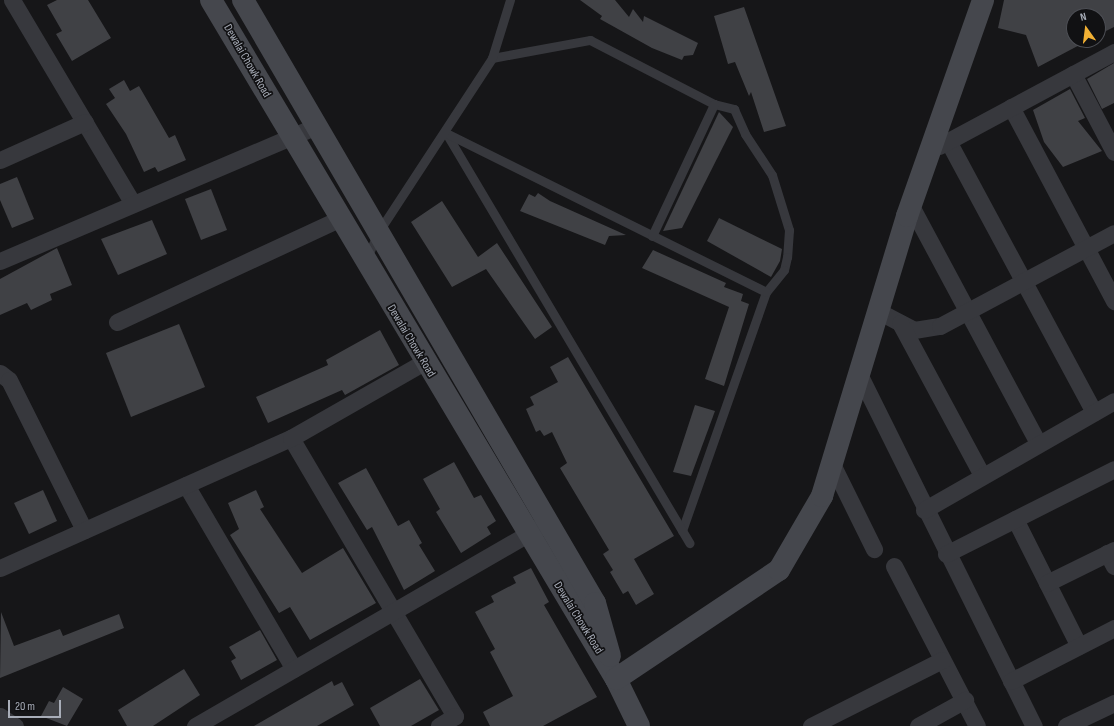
<!DOCTYPE html>
<style>
body{margin:0}
#map{position:relative;width:1114px;height:726px;overflow:hidden;background:#161618;font-family:"Sofia Sans Condensed",sans-serif}
div>[style]{position:absolute}
.building>*{inset:0;background:#404145}
.lane>*{height:9px;margin:-4.5px;padding:0 4.5px;transform-origin:4.5px;border-radius:4.5px;background:#37383d}
.street>*{height:17px;margin:-8.5px;padding:0 8.5px;transform-origin:8.5px;border-radius:8.5px;background:#37383d}
.secondary>*{height:22px;margin:-11px;padding:0 11px;transform-origin:11px;border-radius:11px;background:#45474d}
span{translate:-50% -50%;white-space:nowrap;text-align:center;line-height:1.15;-webkit-text-stroke:3.5px #111113;paint-order:stroke}
.street-label{font-size:12px;color:#a8adb8}
.north{position:absolute;left:1066px;top:8px;width:40px;height:40px;box-sizing:border-box;background:#111113;border:1px solid #4d4f55;border-radius:50%;rotate:346deg;font-size:11px;font-weight:700;line-height:16px;text-align:center;color:#a8adb8}
.north::after{content:'';display:block;margin:auto;width:14px;height:18px;background:#f2b134;clip-path:polygon(50% 0,100% 100%,50% 72%,0 100%)}
.scale{position:absolute;left:8px;top:700px;width:53px;height:18px;box-sizing:border-box;border:2px solid #a8adb8;border-top:0;padding-left:5px;font-size:12px;line-height:14px;white-space:nowrap;color:#a8adb8;-webkit-text-stroke:3px #111113;paint-order:stroke}
</style>
<div id="map">
<div class="building">
<div style="clip-path:polygon(57px 0,88px 0,111px 38px,72px 61px,56px 34px,62px 31px,47px 5px)"></div>
<div style="clip-path:polygon(580px 0,615px 0,629px 17px,633px 9px,643px 22px,644px 16px,698px 43px,693px 55px,684px 56px,682px 60px,652px 48px,600px 19px,602px 16px)"></div>
<div style="clip-path:polygon(1004px 0,1114px 0,1114px 27px,1098px 35px,1098px 16px,1074px 16px,1074px 40px,1089px 40px,1038px 67px,1026px 35px,998px 28px)"></div>
<div style="clip-path:polygon(744px 7px,786px 126px,764px 132px,751px 92px,749px 96px,735px 62px,728px 64px,714px 16px)"></div>
<div style="clip-path:polygon(1114px 63px,1114px 103px,1102px 109px,1087px 79px)"></div>
<div style="clip-path:polygon(124px 80px,130px 91px,139px 86px,169px 138px,175px 135px,186px 160px,158px 172px,155px 167px,144px 172px,126px 134px,106px 104px,115px 98px,109px 89px)"></div>
<div style="clip-path:polygon(1070px 89px,1085px 118px,1078px 121px,1102px 151px,1063px 167px,1044px 142px,1033px 110px)"></div>
<div style="clip-path:polygon(719px 112px,733px 127px,682px 228px,663px 231px)"></div>
<div style="clip-path:polygon(17px 177px,34px 219px,12px 228px,0 200px,0 184px)"></div>
<div style="clip-path:polygon(211px 189px,227px 230px,201px 240px,185px 199px)"></div>
<div style="clip-path:polygon(538px 193px,550px 201px,626px 235px,609px 236px,605px 245px,520px 211px,529px 194px,535px 197px)"></div>
<div style="clip-path:polygon(442px 201px,478px 257px,497px 243px,552px 327px,535px 339px,486px 269px,452px 287px,411px 222px)"></div>
<div style="clip-path:polygon(719px 218px,782px 249px,780px 261px,771px 277px,707px 241px)"></div>
<div style="clip-path:polygon(152px 220px,167px 254px,118px 275px,101px 239px)"></div>
<div style="clip-path:polygon(57px 248px,72px 285px,50px 294px,52px 300px,31px 310px,27px 303px,0 315px,0 279px)"></div>
<div style="clip-path:polygon(653px 250px,726px 283px,724px 287px,743px 294px,741px 301px,749px 304px,724px 386px,705px 379px,729px 307px,642px 268px)"></div>
<div style="clip-path:polygon(179px 324px,205px 387px,131px 417px,106px 353px)"></div>
<div style="clip-path:polygon(380px 330px,399px 365px,345px 395px,342px 390px,268px 423px,256px 397px,328px 365px,326px 360px)"></div>
<div style="clip-path:polygon(568px 357px,674px 536px,634px 559px,654px 594px,636px 605px,628px 591px,623px 594px,610px 572px,613px 570px,603px 554px,609px 550px,560px 468px,567px 463px,552px 432px,544px 436px,540px 430px,536px 432px,526px 409px,534px 405px,530px 397px,558px 382px,550px 367px)"></div>
<div style="clip-path:polygon(695px 405px,715px 411px,691px 476px,673px 472px)"></div>
<div style="clip-path:polygon(454px 462px,474px 498px,481px 495px,496px 521px,487px 527px,491px 534px,461px 553px,436px 512px,440px 509px,423px 479px)"></div>
<div style="clip-path:polygon(366px 468px,398px 526px,409px 520px,422px 543px,419px 545px,435px 571px,404px 590px,372px 527px,367px 530px,338px 483px)"></div>
<div style="clip-path:polygon(43px 490px,57px 521px,29px 534px,14px 503px)"></div>
<div style="clip-path:polygon(256px 490px,264px 507px,260px 509px,302px 573px,343px 548px,376px 603px,310px 640px,290px 607px,279px 613px,230px 535px,239px 529px,228px 503px)"></div>
<div style="clip-path:polygon(531px 568px,549px 602px,544px 605px,597px 697px,543px 726px,490px 726px,483px 712px,513px 696px,490px 652px,495px 649px,475px 612px,494px 602px,491px 596px,516px 583px,513px 577px)"></div>
<div style="clip-path:polygon(1px 612px,14px 646px,60px 629px,63px 636px,119px 614px,124px 628px,0 678px)"></div>
<div style="clip-path:polygon(260px 630px,277px 660px,241px 680px,231px 661px,236px 658px,229px 647px)"></div>
<div style="clip-path:polygon(184px 669px,200px 695px,153px 726px,127px 726px,118px 710px)"></div>
<div style="clip-path:polygon(420px 679px,439px 710px,411px 726px,380px 726px,370px 708px)"></div>
<div style="clip-path:polygon(332px 681px,334px 686px,342px 682px,354px 705px,317px 726px,254px 726px)"></div>
<div style="clip-path:polygon(63px 687px,83px 699px,67px 726px,41px 716px,49px 701px,54px 703px)"></div>
</div>
<div class="lane">
<div style="left:492px;top:58px;width:100px;rotate:-10.4deg"></div>
<div style="left:590px;top:40px;width:140px;rotate:27.3deg"></div>
<div style="left:714px;top:104px;width:21px;rotate:14deg"></div>
<div style="left:734px;top:109px;width:27px;rotate:66deg"></div>
<div style="left:745px;top:134px;width:49px;rotate:56.6deg"></div>
<div style="left:772px;top:175px;width:58px;rotate:72.8deg"></div>
<div style="left:789px;top:230px;width:27px;rotate:94deg"></div>
<div style="left:787px;top:257px;width:13px;rotate:103deg"></div>
<div style="left:784px;top:270px;width:28px;rotate:129deg"></div>
<div style="left:766px;top:292px;width:253px;rotate:109.4deg"></div>
<div style="left:446px;top:133px;width:477px;rotate:59.3deg"></div>
<div style="left:446px;top:133px;width:357px;rotate:26.4deg"></div>
<div style="left:652px;top:236px;width:146px;rotate:-64.8deg"></div>
<div style="left:367px;top:257px;width:29px;rotate:-65deg"></div>
<div style="left:379px;top:231px;width:207px;rotate:-56.8deg"></div>
<div style="left:492px;top:58px;width:61px;rotate:-72.8deg"></div>
</div>
<div class="street">
<div style="left:12px;top:0;width:237px;rotate:59.3deg"></div>
<div style="left:1073px;top:74px;width:88px;rotate:62.3deg"></div>
<div style="left:1011px;top:107px;width:220px;rotate:62deg"></div>
<div style="left:948px;top:141px;width:308px;rotate:61.7deg"></div>
<div style="left:939px;top:146px;width:199px;rotate:-28.2deg"></div>
<div style="left:0;top:160px;width:93px;rotate:-24.1deg"></div>
<div style="left:911px;top:206px;width:269px;rotate:61.8deg"></div>
<div style="left:0;top:261px;width:345px;rotate:-23.1deg"></div>
<div style="left:878px;top:311px;width:41px;rotate:27.8deg"></div>
<div style="left:914px;top:330px;width:26px;rotate:-9deg"></div>
<div style="left:940px;top:326px;width:197px;rotate:-28.1deg"></div>
<div style="left:117px;top:322px;width:245px;rotate:-24.9deg"></div>
<div style="left:900px;top:323px;width:173px;rotate:61.7deg"></div>
<div style="left:0;top:373px;width:11px;rotate:38deg"></div>
<div style="left:9px;top:380px;width:168px;rotate:63.4deg"></div>
<div style="left:859px;top:374px;width:393px;rotate:63.6deg"></div>
<div style="left:291px;top:438px;width:323px;rotate:59.5deg"></div>
<div style="left:455px;top:716px;width:19px;rotate:148deg"></div>
<div style="left:832px;top:464px;width:95px;rotate:63.7deg"></div>
<div style="left:186px;top:485px;width:213px;rotate:59.6deg"></div>
<div style="left:924px;top:510px;width:219px;rotate:-29.8deg"></div>
<div style="left:1015px;top:519px;width:142px;rotate:63.3deg"></div>
<div style="left:1107px;top:553px;width:15px;rotate:62deg"></div>
<div style="left:946px;top:554px;width:188px;rotate:-26.8deg"></div>
<div style="left:894px;top:566px;width:180px;rotate:62.6deg"></div>
<div style="left:0;top:568px;width:319px;rotate:-24.1deg"></div>
<div style="left:291px;top:438px;width:153px;rotate:-29.7deg"></div>
<div style="left:1047px;top:583px;width:75px;rotate:-26.2deg"></div>
<div style="left:1011px;top:681px;width:116px;rotate:-27.2deg"></div>
<div style="left:0;top:716px;width:18px;rotate:34deg"></div>
<div style="left:195px;top:726px;width:398px;rotate:-30deg"></div>
<div style="left:811px;top:726px;width:147px;rotate:-26.7deg"></div>
<div style="left:918px;top:726px;width:54px;rotate:-29deg"></div>
<div style="left:1066px;top:726px;width:53px;rotate:-25.6deg"></div>
</div>
<div class="secondary">
<div style="left:211px;top:0;width:791px;rotate:59.19deg"></div>
<div style="left:616px;top:679px;width:52px;rotate:63.9deg"></div>
<div style="left:243px;top:0;width:698px;rotate:59.73deg"></div>
<div style="left:595px;top:603px;width:55px;rotate:74.2deg"></div>
<div style="left:616px;top:679px;width:196px;rotate:-33.8deg"></div>
<div style="left:779px;top:570px;width:86px;rotate:-59.8deg"></div>
<div style="left:822px;top:496px;width:293px;rotate:-73.1deg"></div>
<div style="left:907px;top:216px;width:229px;rotate:-70.6deg"></div>
</div>
<div class="street-label">
<span style="left:247px;top:61px;rotate:60deg">Dewalai Chowk Road</span>
<span style="left:411px;top:341px;rotate:59deg">Dewalai Chowk Road</span>
<span style="left:578px;top:618px;rotate:58deg">Dewalai Chowk Road</span>
</div>
<div class="north">N</div>
<div class="scale">20 m</div>
</div>
